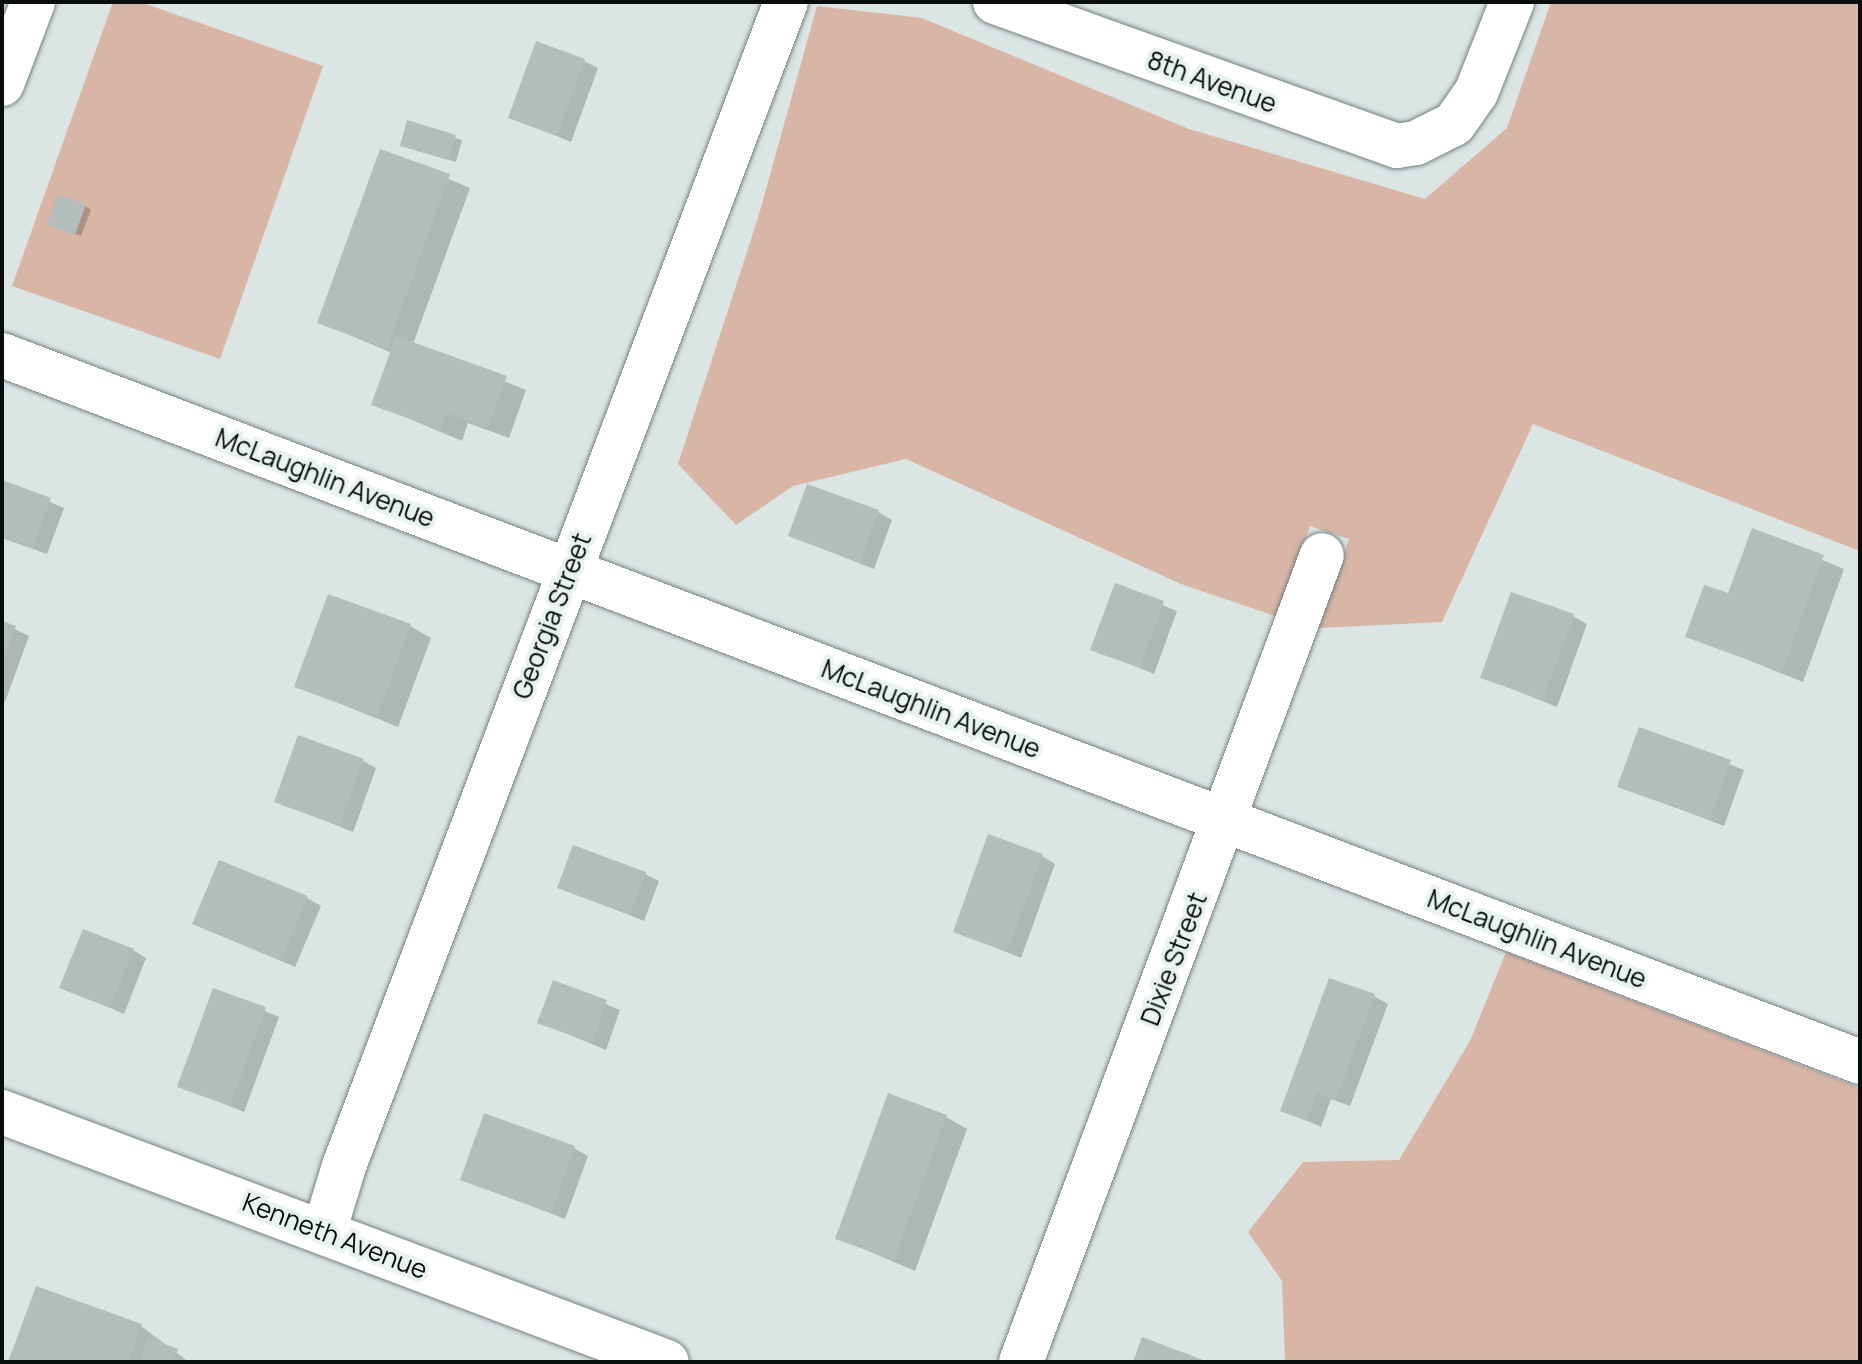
<!DOCTYPE html>
<style>
body{margin:0}
#map{position:relative;width:1862px;height:1364px;overflow:hidden;background:#dae5e4;font-family:Manrope,sans-serif}
div>[style]{position:absolute}
.green>*{inset:0;background:#d9b5a6}
.shadow>*{inset:0;background:#0003}
.building>*{inset:0;background:#b2bdbc}
.roads{filter:drop-shadow(0 0 2px #778180) drop-shadow(0 0 2px #778180)}
.minor>*{height:44px;margin:-22px;padding:0 22px;transform-origin:22px;border-radius:22px;background:#fff}
span{translate:-50% -50%;white-space:nowrap;text-align:center;line-height:1.15;-webkit-text-stroke:8px #e7f2f1;paint-order:stroke}
.street-label{font-size:26px;color:#090c0c}
.frame{position:absolute;inset:0;border:4px solid #090c0c;pointer-events:none}
</style>
<div id="map">
<div class="green">
<div style="clip-path:polygon(113px 2px,140px 2px,323px 66px,220px 359px,12px 286px)"></div>
<div style="clip-path:polygon(1551px 2px,1860px 2px,1860px 551px,1533px 424px,1442px 622px,1319px 628px,1349px 539px,1310px 526px,1278px 617px,1181px 584px,906px 459px,793px 486px,736px 525px,678px 464px,758px 218px,817px 6px,922px 18px,1189px 129px,1425px 199px,1507px 128px)"></div>
<div style="clip-path:polygon(1506px 952px,1860px 1088px,1860px 1362px,1285px 1362px,1282px 1281px,1248px 1232px,1303px 1162px,1399px 1160px,1470px 1041px)"></div>
</div>
<div class="shadow">
<div style="clip-path:polygon(584px 61px,598px 68px,571px 142px,510px 117px)"></div>
<div style="clip-path:polygon(408px 123px,462px 140px,456px 162px,408px 148px)"></div>
<div style="clip-path:polygon(382px 151px,470px 188px,413px 344px,526px 390px,509px 438px,468px 423px,462px 441px,374px 404px,392px 353px,319px 322px)"></div>
<div style="clip-path:polygon(85px 206px,91px 210px,81px 236px,56px 227px)"></div>
<div style="clip-path:polygon(2px 482px,64px 508px,47px 554px,2px 538px)"></div>
<div style="clip-path:polygon(878px 512px,892px 520px,874px 569px,791px 536px)"></div>
<div style="clip-path:polygon(1753px 531px,1844px 569px,1803px 682px,1688px 636px,1729px 596px)"></div>
<div style="clip-path:polygon(1116px 586px,1177px 611px,1154px 674px,1093px 649px)"></div>
<div style="clip-path:polygon(1573px 616px,1587px 624px,1557px 707px,1482px 677px)"></div>
<div style="clip-path:polygon(2px 623px,29px 636px,5px 702px,2px 701px)"></div>
<div style="clip-path:polygon(410px 626px,431px 638px,398px 727px,296px 686px)"></div>
<div style="clip-path:polygon(1640px 729px,1744px 770px,1724px 826px,1620px 786px)"></div>
<div style="clip-path:polygon(363px 761px,376px 768px,353px 832px,276px 801px)"></div>
<div style="clip-path:polygon(1042px 856px,1055px 864px,1021px 958px,955px 931px)"></div>
<div style="clip-path:polygon(645px 874px,659px 881px,644px 921px,560px 887px)"></div>
<div style="clip-path:polygon(307px 898px,321px 906px,295px 967px,195px 923px)"></div>
<div style="clip-path:polygon(133px 950px,146px 958px,124px 1014px,62px 987px)"></div>
<div style="clip-path:polygon(554px 983px,620px 1010px,606px 1050px,539px 1022px)"></div>
<div style="clip-path:polygon(214px 990px,279px 1017px,244px 1112px,180px 1086px)"></div>
<div style="clip-path:polygon(1374px 996px,1388px 1004px,1350px 1106px,1331px 1099px,1321px 1127px,1283px 1110px)"></div>
<div style="clip-path:polygon(946px 1117px,967px 1129px,915px 1271px,838px 1238px)"></div>
<div style="clip-path:polygon(574px 1148px,588px 1156px,565px 1219px,462px 1179px)"></div>
<div style="clip-path:polygon(141px 1326px,189px 1362px,10px 1362px)"></div>
</div>
<div class="building">
<div style="clip-path:polygon(536px 41px,585px 59px,557px 136px,508px 118px)"></div>
<div style="clip-path:polygon(407px 120px,456px 135px,449px 160px,400px 146px)"></div>
<div style="clip-path:polygon(380px 149px,450px 174px,387px 349px,317px 323px)"></div>
<div style="clip-path:polygon(58px 195px,86px 204px,75px 235px,47px 225px)"></div>
<div style="clip-path:polygon(396px 336px,507px 376px,488px 428px,447px 413px,441px 430px,371px 405px)"></div>
<div style="clip-path:polygon(2px 480px,51px 498px,33px 548px,2px 537px)"></div>
<div style="clip-path:polygon(807px 484px,879px 510px,860px 563px,788px 536px)"></div>
<div style="clip-path:polygon(1752px 528px,1824px 555px,1782px 672px,1685px 637px,1704px 585px,1728px 593px)"></div>
<div style="clip-path:polygon(1115px 583px,1164px 601px,1140px 668px,1090px 650px)"></div>
<div style="clip-path:polygon(1511px 592px,1574px 614px,1543px 700px,1480px 678px)"></div>
<div style="clip-path:polygon(328px 594px,411px 624px,377px 717px,294px 687px)"></div>
<div style="clip-path:polygon(2px 621px,16px 626px,2px 664px)"></div>
<div style="clip-path:polygon(1639px 727px,1731px 760px,1710px 820px,1617px 787px)"></div>
<div style="clip-path:polygon(298px 735px,364px 759px,339px 826px,274px 802px)"></div>
<div style="clip-path:polygon(988px 834px,1043px 854px,1007px 952px,953px 932px)"></div>
<div style="clip-path:polygon(573px 845px,646px 872px,630px 915px,557px 888px)"></div>
<div style="clip-path:polygon(219px 860px,308px 896px,281px 961px,192px 924px)"></div>
<div style="clip-path:polygon(83px 929px,134px 949px,110px 1008px,59px 988px)"></div>
<div style="clip-path:polygon(1329px 978px,1375px 994px,1336px 1100px,1317px 1093px,1307px 1121px,1280px 1111px)"></div>
<div style="clip-path:polygon(553px 980px,607px 1000px,592px 1043px,537px 1023px)"></div>
<div style="clip-path:polygon(213px 988px,266px 1007px,230px 1106px,177px 1087px)"></div>
<div style="clip-path:polygon(888px 1093px,947px 1115px,894px 1260px,835px 1239px)"></div>
<div style="clip-path:polygon(484px 1113px,575px 1146px,551px 1213px,460px 1180px)"></div>
<div style="clip-path:polygon(36px 1286px,142px 1324px,128px 1362px,8px 1362px)"></div>
<div style="clip-path:polygon(1142px 1337px,1203px 1360px,1202px 1362px,1133px 1362px)"></div>
<div style="clip-path:polygon(148px 1338px,178px 1349px,173px 1362px,139px 1362px)"></div>
</div>
<div class="roads">
<div class="minor">
<div style="left:995px;top:2px;width:427px;rotate:19.7deg"></div>
<div style="left:1397px;top:146px;width:19px;rotate:-9deg"></div>
<div style="left:1416px;top:143px;width:42px;rotate:-26.6deg"></div>
<div style="left:1454px;top:124px;width:38px;rotate:-55deg"></div>
<div style="left:1476px;top:93px;width:98px;rotate:-68.4deg"></div>
<div style="left:2px;top:84px;width:88px;rotate:-69.3deg"></div>
<div style="left:2px;top:355px;width:1988px;rotate:20.83deg"></div>
<div style="left:2px;top:1112px;width:710px;rotate:20.6deg"></div>
<div style="left:324px;top:1232px;width:69px;rotate:-73.1deg"></div>
<div style="left:344px;top:1166px;width:1245px;rotate:-69.21deg"></div>
<div style="left:1021px;top:1362px;width:861px;rotate:-69.55deg"></div>
</div>
</div>
<div class="street-label">
<span style="left:1212px;top:82px;rotate:20deg">8th Avenue</span>
<span style="left:325px;top:478px;rotate:21deg">McLaughlin Avenue</span>
<span style="left:552px;top:616px;rotate:-69deg">Georgia Street</span>
<span style="left:931px;top:709px;rotate:21deg">McLaughlin Avenue</span>
<span style="left:1537px;top:939px;rotate:21deg">McLaughlin Avenue</span>
<span style="left:1174px;top:959px;rotate:-69deg">Dixie Street</span>
<span style="left:335px;top:1236px;rotate:21deg">Kenneth Avenue</span>
</div>
<div class="frame"></div>
</div>
